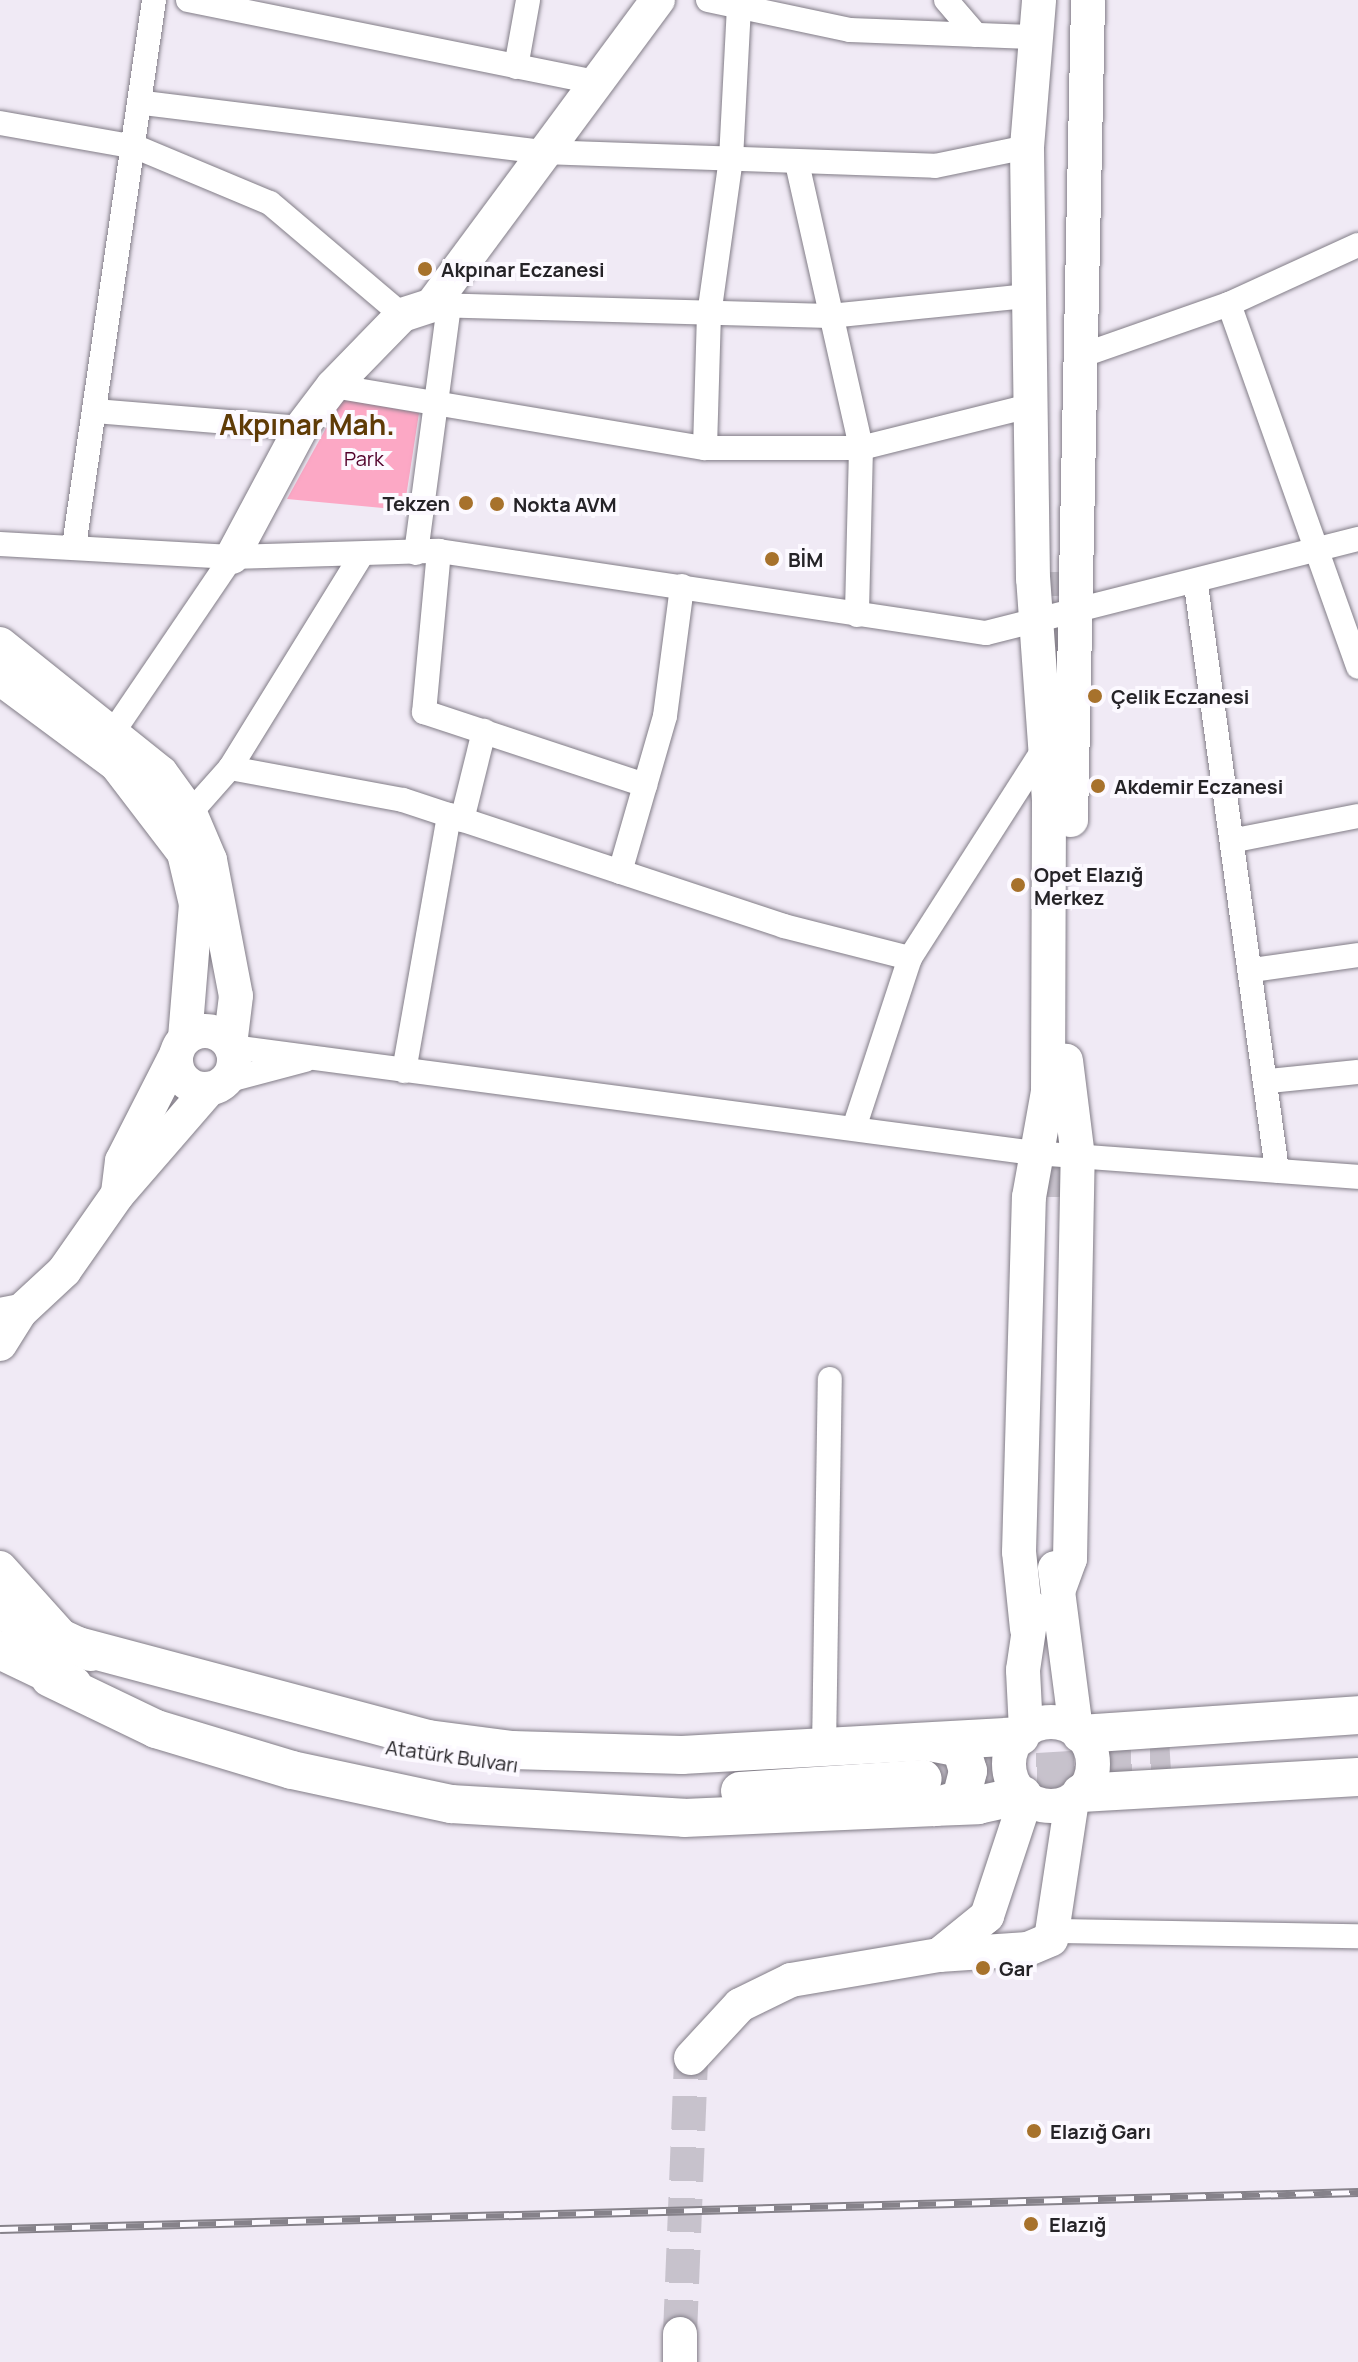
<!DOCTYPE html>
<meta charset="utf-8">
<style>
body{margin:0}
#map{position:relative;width:1358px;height:2362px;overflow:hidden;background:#f0eaf5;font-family:Manrope,sans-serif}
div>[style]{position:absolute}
.green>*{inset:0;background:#fca8c5}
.secondary-tunnel>*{height:34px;margin-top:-17px;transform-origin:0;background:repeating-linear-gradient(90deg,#c7c2cc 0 34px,transparent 0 51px)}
.primary-tunnel>*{height:38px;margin-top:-19px;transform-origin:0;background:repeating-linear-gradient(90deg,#c7c2cc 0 38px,transparent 0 57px)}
.roads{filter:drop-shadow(0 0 2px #827d87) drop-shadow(0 0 2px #827d87)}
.street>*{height:24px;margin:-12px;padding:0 12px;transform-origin:12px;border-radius:12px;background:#fff}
.secondary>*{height:34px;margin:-17px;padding:0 17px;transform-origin:17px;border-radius:17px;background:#fff}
.secondary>.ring{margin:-17px;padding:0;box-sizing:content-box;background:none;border:34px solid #fff;border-radius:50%}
.primary>*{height:38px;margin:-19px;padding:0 19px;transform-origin:19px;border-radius:19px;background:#fff}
.rail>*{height:9px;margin-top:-4.5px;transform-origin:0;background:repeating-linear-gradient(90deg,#fcf9ff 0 18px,#86828a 0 36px);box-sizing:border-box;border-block:2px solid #86828a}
.dots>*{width:22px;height:22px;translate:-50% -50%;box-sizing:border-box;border:4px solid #fcf9ff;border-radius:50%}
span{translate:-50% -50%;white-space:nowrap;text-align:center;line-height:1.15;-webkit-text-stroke:8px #fcf9ff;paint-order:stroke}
.poi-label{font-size:20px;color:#252327;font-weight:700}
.left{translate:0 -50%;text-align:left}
.right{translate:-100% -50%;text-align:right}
.park-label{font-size:20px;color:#51002a}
.street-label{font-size:20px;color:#252327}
.district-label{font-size:28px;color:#5f3b06;font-weight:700}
</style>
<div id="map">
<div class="green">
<div style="clip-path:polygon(342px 399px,419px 413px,404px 510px,287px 499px)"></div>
</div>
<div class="secondary-tunnel">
<div style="left:1054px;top:647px;width:75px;rotate:-90deg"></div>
<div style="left:1048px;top:1197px;width:57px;rotate:-89deg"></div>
<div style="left:680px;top:2334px;width:276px;rotate:-87.7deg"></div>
</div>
<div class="primary-tunnel">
<div style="left:923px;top:1779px;width:248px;rotate:-3.5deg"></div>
</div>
<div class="roads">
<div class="street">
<div style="left:188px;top:0;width:413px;rotate:11.4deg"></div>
<div style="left:708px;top:0;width:145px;rotate:11.9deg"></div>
<div style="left:850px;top:30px;width:181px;rotate:2.2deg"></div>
<div style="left:946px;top:0;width:46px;rotate:49.4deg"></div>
<div style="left:516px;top:67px;width:68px;rotate:-79.8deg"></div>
<div style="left:144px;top:103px;width:401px;rotate:7deg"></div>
<div style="left:542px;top:152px;width:393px;rotate:2deg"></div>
<div style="left:935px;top:166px;width:94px;rotate:-11.7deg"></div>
<div style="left:0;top:123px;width:138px;rotate:10deg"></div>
<div style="left:136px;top:147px;width:145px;rotate:22.7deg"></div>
<div style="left:270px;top:203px;width:173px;rotate:40.3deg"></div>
<div style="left:797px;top:163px;width:292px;rotate:77.3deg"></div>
<div style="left:861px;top:448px;width:167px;rotate:91.4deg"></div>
<div style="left:1229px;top:304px;width:385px;rotate:70.4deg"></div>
<div style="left:432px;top:305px;width:398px;rotate:1.6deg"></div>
<div style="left:830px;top:316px;width:199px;rotate:-5.8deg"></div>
<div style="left:1086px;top:354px;width:151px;rotate:-19.3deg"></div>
<div style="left:1229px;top:304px;width:142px;rotate:-24.6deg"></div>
<div style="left:333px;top:386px;width:377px;rotate:9.5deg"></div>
<div style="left:705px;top:448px;width:156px"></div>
<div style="left:861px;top:448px;width:174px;rotate:-14deg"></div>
<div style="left:95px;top:411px;width:207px;rotate:4.7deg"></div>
<div style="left:705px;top:448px;width:133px;rotate:-88.3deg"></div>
<div style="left:709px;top:315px;width:158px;rotate:-82deg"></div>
<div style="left:731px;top:159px;width:151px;rotate:-87deg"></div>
<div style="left:0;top:544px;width:232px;rotate:3.2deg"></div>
<div style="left:232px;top:557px;width:207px;rotate:-1.7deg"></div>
<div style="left:439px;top:551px;width:553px;rotate:8.53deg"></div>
<div style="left:986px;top:633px;width:384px;rotate:-14.2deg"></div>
<div style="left:74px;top:546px;width:552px;rotate:-81.66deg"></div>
<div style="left:439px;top:551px;width:162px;rotate:95.3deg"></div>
<div style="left:424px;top:712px;width:233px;rotate:18.3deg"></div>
<div style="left:416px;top:553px;width:249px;rotate:-82.4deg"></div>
<div style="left:1196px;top:585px;width:591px;rotate:82.12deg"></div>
<div style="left:113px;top:732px;width:212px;rotate:-55.8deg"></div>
<div style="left:230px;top:768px;width:176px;rotate:10.5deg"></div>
<div style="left:403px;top:800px;width:401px;rotate:18.3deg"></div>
<div style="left:784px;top:926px;width:130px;rotate:14.3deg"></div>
<div style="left:910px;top:958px;width:254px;rotate:-57.4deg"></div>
<div style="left:190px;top:813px;width:60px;rotate:-48.4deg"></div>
<div style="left:230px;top:768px;width:251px;rotate:-58.3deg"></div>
<div style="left:462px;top:820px;width:92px;rotate:-76.1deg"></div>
<div style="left:1236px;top:840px;width:124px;rotate:-11.1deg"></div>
<div style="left:620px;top:872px;width:162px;rotate:-73.9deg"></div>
<div style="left:665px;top:716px;width:131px;rotate:-82.5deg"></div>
<div style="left:1253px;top:970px;width:106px;rotate:-8.1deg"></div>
<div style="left:232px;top:1047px;width:809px;rotate:7.53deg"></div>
<div style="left:1034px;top:1153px;width:325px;rotate:4.2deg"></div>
<div style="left:404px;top:1071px;width:260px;rotate:-80deg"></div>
<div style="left:226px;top:1081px;width:82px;rotate:-14.9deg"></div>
<div style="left:1269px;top:1081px;width:89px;rotate:-5.8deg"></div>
<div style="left:855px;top:1125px;width:176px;rotate:-71.8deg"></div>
<div style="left:824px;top:1748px;width:369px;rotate:-89.1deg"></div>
<div style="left:1057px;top:1931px;width:301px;rotate:1deg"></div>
</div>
<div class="secondary">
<div style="left:232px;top:557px;width:146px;rotate:-61.9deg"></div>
<div style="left:301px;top:428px;width:53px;rotate:-52.7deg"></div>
<div style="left:333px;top:386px;width:99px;rotate:-45.8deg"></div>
<div style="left:402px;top:315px;width:32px;rotate:-18deg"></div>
<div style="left:432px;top:305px;width:380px;rotate:-53.5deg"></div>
<div style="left:0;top:644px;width:206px;rotate:38.7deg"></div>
<div style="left:161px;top:773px;width:49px;rotate:54.1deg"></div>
<div style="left:190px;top:813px;width:51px;rotate:66.9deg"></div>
<div style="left:210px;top:860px;width:138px;rotate:79.2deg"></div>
<div style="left:236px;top:996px;width:49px;rotate:97deg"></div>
<div style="left:0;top:678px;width:144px;rotate:36.6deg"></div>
<div style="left:116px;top:764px;width:112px;rotate:52.6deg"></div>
<div style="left:184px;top:853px;width:52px;rotate:76.8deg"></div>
<div style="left:196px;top:904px;width:135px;rotate:94.7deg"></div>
<div style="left:1071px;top:820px;width:820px;rotate:-88.81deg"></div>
<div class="ring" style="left:176px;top:1031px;width:24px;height:24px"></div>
<div style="left:118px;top:1193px;width:32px;rotate:-83deg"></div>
<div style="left:122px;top:1161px;width:119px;rotate:-63deg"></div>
<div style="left:0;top:1315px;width:21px;rotate:-11deg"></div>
<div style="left:21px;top:1311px;width:59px;rotate:-42.9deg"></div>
<div style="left:64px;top:1271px;width:94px;rotate:-55deg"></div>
<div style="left:118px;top:1194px;width:139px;rotate:-49.1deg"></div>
<div style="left:0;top:1344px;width:39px;rotate:-58deg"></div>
<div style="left:0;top:1568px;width:93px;rotate:48.1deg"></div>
<div style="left:1055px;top:1568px;width:163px;rotate:82.6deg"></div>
<div style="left:1059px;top:1589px;width:32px;rotate:-70deg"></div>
<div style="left:1070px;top:1559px;width:402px;rotate:-88.9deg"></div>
<div style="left:1078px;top:1157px;width:97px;rotate:-97.1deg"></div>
<div style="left:1027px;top:1629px;width:77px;rotate:-95.9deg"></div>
<div style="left:1019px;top:1552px;width:355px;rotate:-88.4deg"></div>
<div style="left:1029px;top:1197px;width:108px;rotate:-79.8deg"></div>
<div style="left:1048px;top:1091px;width:291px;rotate:-89.8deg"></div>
<div style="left:1049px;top:800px;width:222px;rotate:-94.1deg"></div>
<div style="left:1033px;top:579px;width:432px;rotate:-90.8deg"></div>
<div style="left:1027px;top:147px;width:147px;rotate:-85.3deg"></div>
<div class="ring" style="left:1009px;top:1722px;width:50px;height:50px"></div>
<div style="left:1026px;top:1730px;width:60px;rotate:-92.9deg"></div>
<div style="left:1023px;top:1670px;width:62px;rotate:-81.6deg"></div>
<div style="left:939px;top:1955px;width:62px;rotate:-39.1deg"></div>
<div style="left:987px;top:1916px;width:124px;rotate:-71.7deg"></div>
<div style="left:691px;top:2058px;width:72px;rotate:-47.2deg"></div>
<div style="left:740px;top:2005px;width:57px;rotate:-26.1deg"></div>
<div style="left:791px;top:1980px;width:150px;rotate:-9.6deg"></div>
<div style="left:939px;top:1955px;width:89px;rotate:-3.9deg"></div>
<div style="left:1028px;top:1949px;width:25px;rotate:-23deg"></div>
<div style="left:1051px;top:1939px;width:141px;rotate:-81.4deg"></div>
<div style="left:680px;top:2334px;width:28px;rotate:90deg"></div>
</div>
<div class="primary">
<div style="left:0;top:1610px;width:100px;rotate:24.8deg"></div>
<div style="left:67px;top:1643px;width:374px;rotate:14.9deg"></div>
<div style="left:428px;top:1739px;width:85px;rotate:7.5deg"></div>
<div style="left:512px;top:1750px;width:170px;rotate:1.7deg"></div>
<div style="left:682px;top:1755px;width:339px;rotate:-3.2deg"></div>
<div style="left:0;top:1650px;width:81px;rotate:25.6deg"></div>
<div style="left:50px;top:1678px;width:118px;rotate:25.7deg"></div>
<div style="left:156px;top:1729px;width:142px;rotate:16.8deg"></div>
<div style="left:292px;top:1770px;width:163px;rotate:12.1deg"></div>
<div style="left:451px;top:1804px;width:233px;rotate:3.4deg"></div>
<div style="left:684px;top:1818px;width:294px;rotate:-2.5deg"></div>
<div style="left:978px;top:1805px;width:46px;rotate:-12.5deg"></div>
<div style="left:1081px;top:1734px;width:278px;rotate:-3.9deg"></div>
<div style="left:930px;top:1742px;width:32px;rotate:11deg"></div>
<div style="left:961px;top:1748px;width:24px;rotate:73deg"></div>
<div style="left:968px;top:1771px;width:29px;rotate:104deg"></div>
<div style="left:961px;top:1799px;width:28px;rotate:163deg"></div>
<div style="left:740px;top:1791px;width:183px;rotate:-3.8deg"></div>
<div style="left:1081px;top:1793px;width:277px;rotate:-3.3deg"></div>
</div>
</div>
<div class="rail">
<div style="left:0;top:2229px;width:1359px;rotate:-1.56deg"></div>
</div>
<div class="dots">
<div style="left:425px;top:269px;background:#a7722c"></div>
<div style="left:466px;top:503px;background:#a7722c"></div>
<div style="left:497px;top:504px;background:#a7722c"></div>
<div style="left:772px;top:559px;background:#a7722c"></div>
<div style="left:1095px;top:696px;background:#a7722c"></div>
<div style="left:1098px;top:786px;background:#a7722c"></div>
<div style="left:1018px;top:885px;background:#a7722c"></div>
<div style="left:983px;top:1968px;background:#a7722c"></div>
<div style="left:1034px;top:2131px;background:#a7722c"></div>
<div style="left:1031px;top:2224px;background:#a7722c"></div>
</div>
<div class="poi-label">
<span class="left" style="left:441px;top:269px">Akpınar Eczanesi</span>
<span class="right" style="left:450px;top:503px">Tekzen</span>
<span class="left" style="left:513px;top:504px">Nokta AVM</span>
<span class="left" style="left:788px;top:559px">BİM</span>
<span class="left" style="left:1111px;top:696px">Çelik Eczanesi</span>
<span class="left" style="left:1114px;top:786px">Akdemir Eczanesi</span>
<span class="left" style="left:1034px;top:886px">Opet Elazığ<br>Merkez</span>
<span class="left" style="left:999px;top:1968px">Gar</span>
<span class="left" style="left:1050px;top:2131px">Elazığ Garı</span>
<span class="left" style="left:1049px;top:2224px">Elazığ</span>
</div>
<div class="park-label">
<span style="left:364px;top:458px">Park</span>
</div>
<div class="street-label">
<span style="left:452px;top:1756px;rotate:8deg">Atatürk Bulvarı</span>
</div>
<div class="district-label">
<span style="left:307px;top:424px">Akpınar Mah.</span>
</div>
</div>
